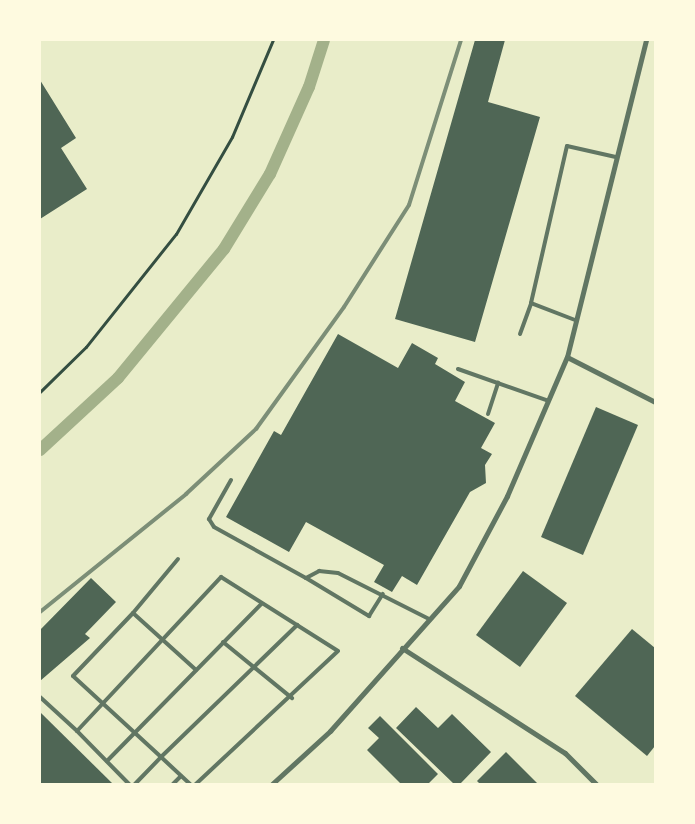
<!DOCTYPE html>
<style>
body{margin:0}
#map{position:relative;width:695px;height:824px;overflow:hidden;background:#e9edc9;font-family:Karla,sans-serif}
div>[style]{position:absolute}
.canal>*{height:12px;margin:-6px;padding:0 6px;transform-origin:6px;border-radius:6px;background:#a3b18a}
.building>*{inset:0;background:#4f6655}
.path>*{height:2.5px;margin:-1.25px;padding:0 1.25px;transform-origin:1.25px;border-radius:1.25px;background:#344e41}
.service>*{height:4px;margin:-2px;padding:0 2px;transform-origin:2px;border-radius:2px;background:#617663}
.minor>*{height:5px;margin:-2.5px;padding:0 2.5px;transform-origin:2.5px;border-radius:2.5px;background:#617663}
.rail>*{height:4px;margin:-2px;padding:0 2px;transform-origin:2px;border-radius:2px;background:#7c8e77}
span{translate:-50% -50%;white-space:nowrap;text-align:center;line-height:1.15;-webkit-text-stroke:5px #fefae0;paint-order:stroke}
.frame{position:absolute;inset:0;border:41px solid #fefae0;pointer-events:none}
</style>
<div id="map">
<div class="canal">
<div style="left:40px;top:450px;width:106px;rotate:-42.7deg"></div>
<div style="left:118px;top:378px;width:167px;rotate:-50.6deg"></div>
<div style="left:224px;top:249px;width:88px;rotate:-58.5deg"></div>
<div style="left:270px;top:174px;width:95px;rotate:-65.9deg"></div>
<div style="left:309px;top:87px;width:49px;rotate:-72.3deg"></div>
</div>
<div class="building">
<div style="clip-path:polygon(475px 40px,505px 40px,488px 102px,540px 117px,475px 342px,395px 319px)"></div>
<div style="clip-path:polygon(40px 80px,76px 138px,61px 148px,87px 189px,40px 219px)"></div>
<div style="clip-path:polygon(338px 334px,398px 368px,412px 343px,438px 358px,435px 364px,465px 382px,455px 401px,495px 423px,481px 448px,492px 454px,485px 465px,486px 483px,470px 492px,417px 585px,402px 576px,392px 592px,374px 582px,384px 565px,306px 522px,289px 552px,226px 517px,274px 431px,281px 435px)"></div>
<div style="clip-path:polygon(596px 407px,638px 425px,583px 555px,541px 537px)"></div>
<div style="clip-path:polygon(523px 571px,567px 603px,520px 667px,476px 635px)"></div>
<div style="clip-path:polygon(91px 578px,116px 602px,85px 634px,90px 638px,40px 681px,40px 630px)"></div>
<div style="clip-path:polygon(632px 629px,655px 648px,655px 746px,647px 756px,575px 696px)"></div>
<div style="clip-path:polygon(416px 707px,438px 728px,452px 714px,491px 752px,460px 784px,454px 784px,396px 728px)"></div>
<div style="clip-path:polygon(40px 712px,113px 784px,40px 784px)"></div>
<div style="clip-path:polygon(380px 716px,438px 774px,428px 784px,401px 784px,367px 750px,379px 738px,368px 728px)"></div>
<div style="clip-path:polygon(506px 752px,538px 784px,480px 784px,477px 781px)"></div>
</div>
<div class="path">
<div style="left:40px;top:392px;width:64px;rotate:-44.4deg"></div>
<div style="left:86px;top:347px;width:144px;rotate:-51.5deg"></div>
<div style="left:176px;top:234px;width:112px;rotate:-60deg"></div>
<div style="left:232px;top:137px;width:105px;rotate:-67.1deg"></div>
</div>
<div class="service">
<div style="left:575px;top:320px;width:47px;rotate:-158.9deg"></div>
<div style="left:531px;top:303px;width:161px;rotate:-77.1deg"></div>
<div style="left:567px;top:146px;width:50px;rotate:12.7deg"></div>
<div style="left:520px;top:334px;width:33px;rotate:-70deg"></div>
<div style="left:458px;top:369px;width:96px;rotate:19.4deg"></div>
<div style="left:488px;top:414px;width:33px;rotate:-72deg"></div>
<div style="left:231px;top:480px;width:45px;rotate:119.4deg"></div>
<div style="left:209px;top:519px;width:9px;rotate:58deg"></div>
<div style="left:214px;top:527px;width:105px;rotate:29deg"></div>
<div style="left:306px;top:578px;width:15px;rotate:-28deg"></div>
<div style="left:319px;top:571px;width:19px;rotate:6deg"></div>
<div style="left:338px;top:573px;width:102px;rotate:26.8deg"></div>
<div style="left:178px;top:559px;width:70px;rotate:129.8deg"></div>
<div style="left:133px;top:613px;width:85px;rotate:42.1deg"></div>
<div style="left:306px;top:578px;width:74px;rotate:31.1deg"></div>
<div style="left:369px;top:616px;width:26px;rotate:-58deg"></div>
<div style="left:133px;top:613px;width:87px;rotate:133.6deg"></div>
<div style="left:73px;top:676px;width:120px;rotate:42.6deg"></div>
<div style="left:161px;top:757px;width:190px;rotate:-44.1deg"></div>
<div style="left:223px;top:642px;width:89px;rotate:39.1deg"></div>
<div style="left:40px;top:697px;width:50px;rotate:42.6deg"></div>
<div style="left:107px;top:761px;width:221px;rotate:-45.5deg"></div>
<div style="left:129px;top:784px;width:74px;rotate:-134.5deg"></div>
<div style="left:77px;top:731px;width:211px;rotate:-46.9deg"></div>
<div style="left:221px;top:577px;width:138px;rotate:32.3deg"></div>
<div style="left:338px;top:651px;width:195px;rotate:136.9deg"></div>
<div style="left:135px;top:784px;width:37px;rotate:-46deg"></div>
<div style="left:161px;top:757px;width:40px;rotate:43deg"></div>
<div style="left:173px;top:784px;width:11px;rotate:-45deg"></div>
</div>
<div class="minor">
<div style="left:567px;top:357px;width:99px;rotate:27.1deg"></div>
<div style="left:402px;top:648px;width:194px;rotate:32.8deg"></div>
<div style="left:565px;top:753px;width:44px;rotate:45deg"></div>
<div style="left:272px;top:784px;width:79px;rotate:-42.4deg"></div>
<div style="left:330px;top:731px;width:194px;rotate:-48.3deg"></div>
<div style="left:459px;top:586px;width:102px;rotate:-61.9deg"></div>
<div style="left:507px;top:496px;width:151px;rotate:-66.7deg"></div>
<div style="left:567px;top:357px;width:327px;rotate:-76deg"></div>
</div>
<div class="rail">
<div style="left:40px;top:612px;width:188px;rotate:-38.9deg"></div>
<div style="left:186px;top:494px;width:96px;rotate:-42.9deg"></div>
<div style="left:256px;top:429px;width:150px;rotate:-54.2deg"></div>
<div style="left:344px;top:307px;width:121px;rotate:-57.5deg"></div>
<div style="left:409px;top:205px;width:173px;rotate:-72.5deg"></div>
</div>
<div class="frame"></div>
</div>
